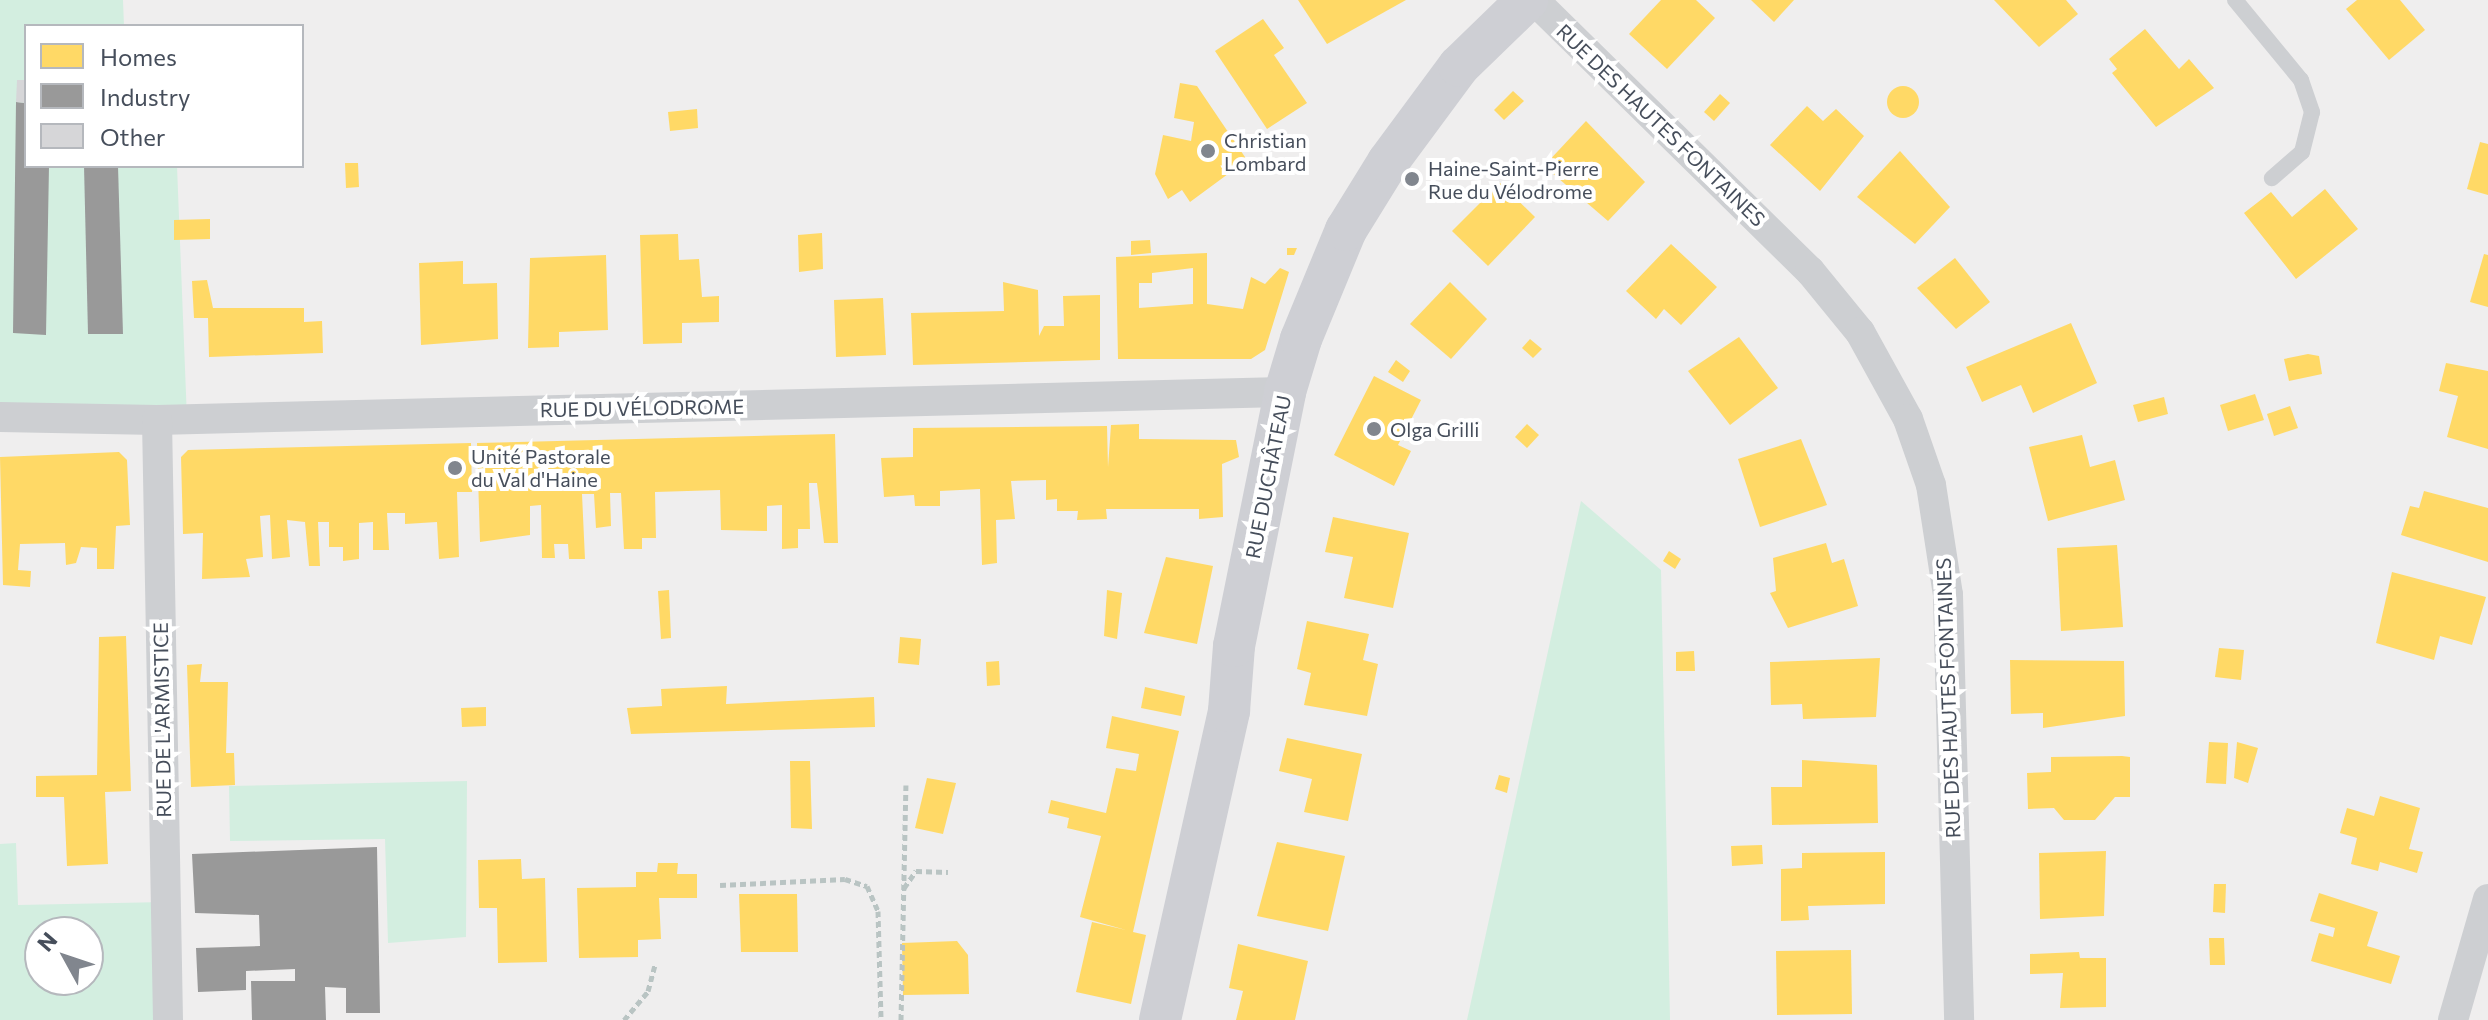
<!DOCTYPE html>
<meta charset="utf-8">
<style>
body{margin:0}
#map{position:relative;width:2488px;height:1020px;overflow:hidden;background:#efeeee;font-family:Commissioner,sans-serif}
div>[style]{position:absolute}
.green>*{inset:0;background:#d3eee0}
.homes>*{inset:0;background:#ffd966}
.round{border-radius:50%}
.industry>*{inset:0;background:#999}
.building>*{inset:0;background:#d6d6d8}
.path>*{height:5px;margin-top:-2.5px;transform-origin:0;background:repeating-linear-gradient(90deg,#b9c4c3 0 6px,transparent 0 10px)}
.lane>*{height:16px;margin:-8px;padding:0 8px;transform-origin:8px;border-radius:8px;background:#cdcfd2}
.street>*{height:30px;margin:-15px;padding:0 15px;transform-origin:15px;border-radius:15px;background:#cdcfd2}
.secondary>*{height:42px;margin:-21px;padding:0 21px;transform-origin:21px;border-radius:21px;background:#cecfd4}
.dots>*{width:22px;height:22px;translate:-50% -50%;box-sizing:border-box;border:4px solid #fff;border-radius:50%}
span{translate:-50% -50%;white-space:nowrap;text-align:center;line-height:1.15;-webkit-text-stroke:8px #fff;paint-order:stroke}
.street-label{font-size:20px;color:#464e5b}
.poi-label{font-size:20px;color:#464e5b}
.left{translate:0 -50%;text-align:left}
.legend{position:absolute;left:24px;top:24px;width:280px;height:144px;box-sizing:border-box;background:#fff;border:2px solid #b5b8bd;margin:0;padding:10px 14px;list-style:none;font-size:24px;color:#464e5b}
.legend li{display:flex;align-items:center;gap:16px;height:40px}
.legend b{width:40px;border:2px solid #b5b8bd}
.north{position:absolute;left:24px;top:916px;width:80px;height:80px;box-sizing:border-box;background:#fff;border:2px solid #b5b8bd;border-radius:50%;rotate:310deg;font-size:22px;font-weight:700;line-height:32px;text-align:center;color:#464e5b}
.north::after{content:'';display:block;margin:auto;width:28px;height:36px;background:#81868e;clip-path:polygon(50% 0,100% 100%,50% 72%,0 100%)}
</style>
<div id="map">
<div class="green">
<div style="clip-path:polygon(0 0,123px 0,124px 26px,26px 26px,26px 166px,177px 166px,187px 419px,0 417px)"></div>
<div style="clip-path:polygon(1581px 501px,1661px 570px,1670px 1020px,1467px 1020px)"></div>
<div style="clip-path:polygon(467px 781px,466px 937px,388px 943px,385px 839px,230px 841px,229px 786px)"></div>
<div style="clip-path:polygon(evenodd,16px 843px,18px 905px,165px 902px,168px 1020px,0 1020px,0 844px,16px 843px,40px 932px,88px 932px,88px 980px,40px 980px,40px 932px)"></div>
</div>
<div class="homes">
<div style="clip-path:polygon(1298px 0,1406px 0,1327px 44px)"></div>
<div style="clip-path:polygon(1661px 0,1696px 0,1715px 18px,1667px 69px,1629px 34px)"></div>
<div style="clip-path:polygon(1751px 0,1794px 0,1774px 22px)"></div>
<div style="clip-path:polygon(1994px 0,2066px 0,2078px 14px,2039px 47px)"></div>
<div style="clip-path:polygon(2357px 0,2400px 0,2425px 30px,2389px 60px,2346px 9px)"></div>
<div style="clip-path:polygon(1263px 19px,1284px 48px,1274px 55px,1307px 103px,1267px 129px,1215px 51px)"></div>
<div style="clip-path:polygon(2145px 29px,2179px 69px,2189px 59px,2214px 88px,2156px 127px,2112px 73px,2117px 69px,2109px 59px)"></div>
<div style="clip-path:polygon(1180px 83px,1197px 86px,1247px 160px,1190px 202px,1182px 190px,1168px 199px,1155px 174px,1163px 135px,1191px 141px,1194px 122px,1174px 118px)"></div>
<div class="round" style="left:1887px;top:86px;width:32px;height:32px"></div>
<div style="clip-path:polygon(1513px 91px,1524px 101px,1504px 120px,1494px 110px)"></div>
<div style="clip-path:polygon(1720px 94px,1730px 103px,1714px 121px,1704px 112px)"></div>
<div style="clip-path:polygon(1807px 106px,1823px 121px,1836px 109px,1864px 136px,1820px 191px,1770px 145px)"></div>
<div style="clip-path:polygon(697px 109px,698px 128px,670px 131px,668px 112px)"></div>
<div style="clip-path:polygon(1586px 121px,1645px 182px,1608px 221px,1544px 166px)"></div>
<div style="clip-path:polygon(2480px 142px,2488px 144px,2488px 195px,2467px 189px)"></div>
<div style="clip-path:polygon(1900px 151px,1950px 207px,1915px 244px,1857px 197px)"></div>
<div style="clip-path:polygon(345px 163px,358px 163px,359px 187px,346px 188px)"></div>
<div style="clip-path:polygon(1500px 183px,1535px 217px,1488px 266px,1452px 231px)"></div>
<div style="clip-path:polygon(2325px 189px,2358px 229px,2296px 279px,2244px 213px,2271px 192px,2292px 217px)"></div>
<div style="clip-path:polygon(210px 219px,210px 239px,174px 240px,174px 220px)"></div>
<div style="clip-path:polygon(822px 233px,823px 269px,799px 272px,798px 235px)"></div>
<div style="clip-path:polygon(678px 234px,679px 260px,699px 259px,702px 297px,719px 296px,719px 322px,682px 323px,682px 343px,643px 344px,640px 235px)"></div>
<div style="clip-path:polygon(1150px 240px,1151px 253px,1131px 255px,1131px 241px)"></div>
<div style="clip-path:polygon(1671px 244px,1717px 287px,1681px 325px,1664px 309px,1656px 319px,1626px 291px)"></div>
<div style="clip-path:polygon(1287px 248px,1297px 248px,1294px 255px,1287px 255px)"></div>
<div style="clip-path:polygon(evenodd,1207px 253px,1207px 304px,1243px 309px,1251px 277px,1265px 284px,1280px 268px,1289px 272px,1265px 350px,1251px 359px,1118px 359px,1116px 257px,1207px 253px,1193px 268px,1193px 304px,1139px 308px,1139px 283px,1152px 283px,1152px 273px,1193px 268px)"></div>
<div style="clip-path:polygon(2484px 254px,2488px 255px,2488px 307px,2470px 302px)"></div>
<div style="clip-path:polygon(606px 255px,608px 330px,559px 332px,559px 347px,528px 348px,530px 258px)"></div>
<div style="clip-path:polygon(1955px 258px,1990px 302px,1956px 329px,1917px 288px)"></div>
<div style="clip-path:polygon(463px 261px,463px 284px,497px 283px,498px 339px,421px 345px,419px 263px)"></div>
<div style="clip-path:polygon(207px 280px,213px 308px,304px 308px,304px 322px,322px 321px,323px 353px,209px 357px,208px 318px,194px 318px,192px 281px)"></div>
<div style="clip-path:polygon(1003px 282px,1038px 290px,1039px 336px,1044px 326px,1064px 326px,1063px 296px,1100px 295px,1100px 360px,913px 365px,911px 313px,1004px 311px)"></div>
<div style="clip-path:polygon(1450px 282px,1487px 319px,1451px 359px,1410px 324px)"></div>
<div style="clip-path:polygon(883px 298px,886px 355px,836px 357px,834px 300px)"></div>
<div style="clip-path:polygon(2071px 323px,2097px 383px,2033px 413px,2021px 385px,1982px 402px,1966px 367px)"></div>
<div style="clip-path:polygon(1739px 337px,1778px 388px,1730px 425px,1688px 371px)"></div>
<div style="clip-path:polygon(1530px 339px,1542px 349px,1533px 358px,1522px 348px)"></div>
<div style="clip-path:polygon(2308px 354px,2319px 356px,2322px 374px,2289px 381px,2284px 359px)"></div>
<div style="clip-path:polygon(1396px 360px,1410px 371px,1403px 382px,1388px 372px)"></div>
<div style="clip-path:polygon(2446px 363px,2488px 371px,2488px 449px,2447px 437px,2458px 396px,2439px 391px)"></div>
<div style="clip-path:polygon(1374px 376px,1421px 400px,1398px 445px,1411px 451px,1394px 486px,1334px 455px)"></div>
<div style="clip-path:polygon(2255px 394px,2264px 420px,2228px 431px,2220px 405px)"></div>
<div style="clip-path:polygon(2164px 397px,2168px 414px,2138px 422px,2133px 405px)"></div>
<div style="clip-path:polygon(2290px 406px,2298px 428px,2274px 436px,2267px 414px)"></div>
<div style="clip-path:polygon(1139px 424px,1139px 439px,1236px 440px,1239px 457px,1222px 464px,1223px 517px,1199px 519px,1199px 509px,1106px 509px,1107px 519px,1077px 520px,1078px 511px,1057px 511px,1057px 499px,1046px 500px,1046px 480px,1011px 481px,1015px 519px,996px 520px,997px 563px,982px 565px,980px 489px,940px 491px,940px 506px,915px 506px,914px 495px,884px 497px,881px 458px,913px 457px,913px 428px,1107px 426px,1108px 467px,1111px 425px)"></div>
<div style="clip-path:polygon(1527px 424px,1539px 435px,1527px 448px,1515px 437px)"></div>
<div style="clip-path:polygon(835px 434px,838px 543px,824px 543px,817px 483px,809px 483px,810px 529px,798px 529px,798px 548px,782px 549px,782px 505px,767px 506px,767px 531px,721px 530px,720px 490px,655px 492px,656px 538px,642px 538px,642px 549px,624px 549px,621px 493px,610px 493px,611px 526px,596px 528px,594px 494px,582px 494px,585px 559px,569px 559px,568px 544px,554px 544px,555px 558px,542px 558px,541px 505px,530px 506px,530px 535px,480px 542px,477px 443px)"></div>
<div style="clip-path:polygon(2082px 435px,2090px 467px,2115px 460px,2125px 500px,2048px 521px,2029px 447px)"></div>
<div style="clip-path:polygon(1801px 439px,1827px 505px,1760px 527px,1738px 459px)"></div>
<div style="clip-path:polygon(471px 443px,472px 492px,457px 492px,459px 557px,439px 559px,437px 522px,405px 524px,405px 513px,387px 513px,389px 550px,373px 550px,373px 522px,359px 523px,359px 559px,343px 561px,343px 547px,329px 547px,329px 522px,318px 522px,320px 566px,309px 566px,305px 522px,287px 520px,290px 557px,272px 559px,270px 515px,260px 516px,263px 557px,246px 559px,250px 577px,202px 579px,203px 533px,183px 534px,181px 457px,188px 450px)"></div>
<div style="clip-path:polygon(119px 452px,127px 460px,130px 525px,116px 526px,114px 569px,97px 569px,97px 548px,81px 547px,76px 563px,66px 565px,65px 543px,20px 544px,18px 570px,31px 571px,30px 587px,3px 585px,0 457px)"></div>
<div style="clip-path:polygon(2424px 491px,2488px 508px,2488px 562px,2401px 535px,2410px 506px,2419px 508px)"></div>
<div style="clip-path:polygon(1333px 517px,1409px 533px,1393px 608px,1344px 598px,1353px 557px,1325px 552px)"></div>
<div style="clip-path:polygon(1826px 543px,1832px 563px,1844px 559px,1858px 606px,1788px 628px,1770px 593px,1776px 591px,1773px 558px)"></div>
<div style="clip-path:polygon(2117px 545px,2123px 627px,2061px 631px,2057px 548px)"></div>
<div style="clip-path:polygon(1669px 551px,1681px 559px,1675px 569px,1663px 561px)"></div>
<div style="clip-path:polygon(1166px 557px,1213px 566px,1197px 644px,1144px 633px)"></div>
<div style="clip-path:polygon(2392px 572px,2486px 597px,2472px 645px,2440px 636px,2434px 660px,2376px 643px)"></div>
<div style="clip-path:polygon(669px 590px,671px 638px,661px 639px,658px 591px)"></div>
<div style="clip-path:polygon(1107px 590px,1122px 593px,1117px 639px,1104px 636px)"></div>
<div style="clip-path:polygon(1307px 621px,1369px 634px,1363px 660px,1378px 664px,1367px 716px,1304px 705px,1311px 673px,1297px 669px)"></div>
<div style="clip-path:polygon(126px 636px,131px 791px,105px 792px,108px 864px,67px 866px,64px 797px,36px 797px,36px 776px,97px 775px,99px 637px)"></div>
<div style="clip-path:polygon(900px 637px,921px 639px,919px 665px,898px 663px)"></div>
<div style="clip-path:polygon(2219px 648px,2244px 650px,2241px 680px,2215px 677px)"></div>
<div style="clip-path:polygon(1694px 651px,1695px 671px,1676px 671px,1676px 652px)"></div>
<div style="clip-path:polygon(1880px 658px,1876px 717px,1803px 719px,1802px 704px,1771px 705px,1770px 662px)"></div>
<div style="clip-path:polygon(2010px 660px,2124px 661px,2125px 716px,2043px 728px,2043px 713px,2011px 714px)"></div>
<div style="clip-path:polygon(999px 661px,1000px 685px,987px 686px,986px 662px)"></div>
<div style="clip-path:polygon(202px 664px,200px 682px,228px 682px,226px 753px,234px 753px,235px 785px,191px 787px,187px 665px)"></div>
<div style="clip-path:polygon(727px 686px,726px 704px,874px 697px,875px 727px,631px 734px,627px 708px,662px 706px,661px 689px)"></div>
<div style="clip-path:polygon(1145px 687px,1185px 696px,1181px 716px,1141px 708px)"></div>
<div style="clip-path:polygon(486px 707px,486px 726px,462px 727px,461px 708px)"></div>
<div style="clip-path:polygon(1112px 716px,1179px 731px,1133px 932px,1146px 935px,1131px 1004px,1076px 992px,1092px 922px,1126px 930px,1080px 917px,1101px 836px,1067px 828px,1069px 818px,1048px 813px,1051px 800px,1106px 813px,1116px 768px,1136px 771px,1139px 754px,1106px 748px)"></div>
<div style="clip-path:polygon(1287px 738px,1362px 754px,1348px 821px,1304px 812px,1312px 779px,1279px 771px)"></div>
<div style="clip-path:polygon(2209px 742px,2228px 743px,2226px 784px,2206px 783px)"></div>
<div style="clip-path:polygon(2237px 742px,2258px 748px,2248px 783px,2234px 778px)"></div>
<div style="clip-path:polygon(2122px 756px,2130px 757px,2130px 797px,2115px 797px,2095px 820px,2064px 820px,2054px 808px,2028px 809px,2027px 773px,2051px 772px,2051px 757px)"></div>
<div style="clip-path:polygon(1802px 760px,1877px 765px,1878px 823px,1772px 825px,1771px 787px,1802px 787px)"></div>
<div style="clip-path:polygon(790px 761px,810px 761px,812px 829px,791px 828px)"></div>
<div style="clip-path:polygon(1499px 775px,1510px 778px,1507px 793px,1495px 789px)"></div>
<div style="clip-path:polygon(927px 778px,956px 783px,943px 834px,915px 828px)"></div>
<div style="clip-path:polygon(2380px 796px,2420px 808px,2409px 849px,2423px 852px,2417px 873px,2380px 862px,2378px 871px,2351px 864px,2357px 838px,2340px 833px,2347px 808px,2374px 816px)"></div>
<div style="clip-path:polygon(1277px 842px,1345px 856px,1328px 931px,1257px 916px)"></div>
<div style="clip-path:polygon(1762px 845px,1763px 864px,1732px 866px,1731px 846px)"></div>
<div style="clip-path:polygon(2106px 851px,2104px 916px,2040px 919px,2039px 853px)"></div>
<div style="clip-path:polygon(1885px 852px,1885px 904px,1808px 906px,1809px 920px,1781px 921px,1781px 869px,1802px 868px,1802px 853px)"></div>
<div style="clip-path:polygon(521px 859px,522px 879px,545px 878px,547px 962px,498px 963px,497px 908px,479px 908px,478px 860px)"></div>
<div style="clip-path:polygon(658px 863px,678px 863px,677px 874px,697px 874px,697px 898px,659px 898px,661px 939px,638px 940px,638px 957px,579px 958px,577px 888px,636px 887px,636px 872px,657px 872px)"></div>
<div style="clip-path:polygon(2214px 884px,2226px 884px,2225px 913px,2213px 912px)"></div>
<div style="clip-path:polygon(2319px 893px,2378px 912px,2367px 946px,2400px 956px,2391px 984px,2311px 961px,2319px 933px,2333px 937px,2335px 928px,2310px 921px)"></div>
<div style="clip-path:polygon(739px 894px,797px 894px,798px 952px,741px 952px)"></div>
<div style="clip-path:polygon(2209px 938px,2224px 938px,2225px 965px,2210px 965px)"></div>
<div style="clip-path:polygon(957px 941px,968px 955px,969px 994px,903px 995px,902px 943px)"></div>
<div style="clip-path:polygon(1238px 944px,1308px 961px,1295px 1020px,1236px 1020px,1243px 991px,1229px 988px)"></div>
<div style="clip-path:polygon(1851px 950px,1852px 1014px,1777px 1015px,1776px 951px)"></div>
<div style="clip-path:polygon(2079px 952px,2080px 958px,2106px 958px,2106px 1007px,2060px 1008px,2063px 973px,2030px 974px,2030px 954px)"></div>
</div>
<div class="industry">
<div style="clip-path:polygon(16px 102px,26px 103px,26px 166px,49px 166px,46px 335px,13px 333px)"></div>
<div style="clip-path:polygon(84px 166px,118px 166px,123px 334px,88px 334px)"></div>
<div style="clip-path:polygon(377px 847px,380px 1013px,346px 1013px,346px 988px,325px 987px,326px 1020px,252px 1020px,251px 981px,295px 981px,295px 969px,246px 971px,246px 990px,198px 992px,196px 948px,260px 946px,259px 915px,195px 913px,192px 854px)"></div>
</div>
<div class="building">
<div style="clip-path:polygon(17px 80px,26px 80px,26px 103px,16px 102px)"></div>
</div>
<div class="path">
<div style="left:720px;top:885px;width:125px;rotate:-2.7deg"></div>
<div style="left:845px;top:879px;width:23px;rotate:18deg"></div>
<div style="left:867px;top:886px;width:27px;rotate:66deg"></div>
<div style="left:878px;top:911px;width:109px;rotate:88.4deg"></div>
<div style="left:904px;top:888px;width:21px;rotate:-55deg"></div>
<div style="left:916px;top:871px;width:32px;rotate:2deg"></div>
<div style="left:624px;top:1020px;width:38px;rotate:-50deg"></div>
<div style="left:648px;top:991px;width:28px;rotate:-75deg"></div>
<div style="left:901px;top:1020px;width:235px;rotate:-88.8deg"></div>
</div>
<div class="lane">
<div style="left:2235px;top:0;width:104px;rotate:50.5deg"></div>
<div style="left:2301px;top:80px;width:34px;rotate:71deg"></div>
<div style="left:2312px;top:112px;width:41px;rotate:104deg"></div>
<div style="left:2302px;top:152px;width:40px;rotate:139deg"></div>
</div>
<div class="street">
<div style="left:1534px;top:0;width:387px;rotate:44.5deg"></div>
<div style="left:1810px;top:271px;width:79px;rotate:50.7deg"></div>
<div style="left:1860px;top:332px;width:99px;rotate:61.1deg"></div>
<div style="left:1908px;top:419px;width:70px;rotate:70.8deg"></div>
<div style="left:1931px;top:485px;width:111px;rotate:81.2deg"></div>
<div style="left:1948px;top:595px;width:425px;rotate:88.5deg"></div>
<div style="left:0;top:417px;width:157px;rotate:1.1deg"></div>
<div style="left:157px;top:420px;width:1128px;rotate:-1.42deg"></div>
<div style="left:157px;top:420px;width:600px;rotate:88.95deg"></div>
<div style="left:2453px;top:1020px;width:126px;rotate:-73.9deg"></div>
</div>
<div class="secondary">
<div style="left:1160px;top:1020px;width:317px;rotate:-77.4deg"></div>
<div style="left:1229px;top:711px;width:65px;rotate:-85.6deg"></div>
<div style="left:1234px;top:646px;width:259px;rotate:-78.6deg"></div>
<div style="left:1285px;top:392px;width:55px;rotate:-73.2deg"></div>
<div style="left:1301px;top:339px;width:118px;rotate:-67.6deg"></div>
<div style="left:1346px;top:230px;width:80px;rotate:-58.3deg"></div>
<div style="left:1388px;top:162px;width:119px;rotate:-53.5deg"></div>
<div style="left:1459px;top:66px;width:95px;rotate:-44.1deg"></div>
</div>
<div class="dots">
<div style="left:1208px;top:151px;background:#81868e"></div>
<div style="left:1412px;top:179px;background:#81868e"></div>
<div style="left:1374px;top:429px;background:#81868e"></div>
<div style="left:455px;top:468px;background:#81868e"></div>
</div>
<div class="street-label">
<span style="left:1661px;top:125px;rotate:44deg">RUE DES HAUTES FONTAINES</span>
<span style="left:642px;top:408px;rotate:-1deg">RUE DU VÉLODROME</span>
<span style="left:1268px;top:477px;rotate:-79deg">RUE DUCHÂTEAU</span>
<span style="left:1948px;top:698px;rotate:-92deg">RUE DES HAUTES FONTAINES</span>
<span style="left:162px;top:720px;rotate:-91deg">RUE DE L'ARMISTICE</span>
</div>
<div class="poi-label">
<span class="left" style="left:1224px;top:152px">Christian<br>Lombard</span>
<span class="left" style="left:1428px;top:180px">Haine-Saint-Pierre<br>Rue du Vélodrome</span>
<span class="left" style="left:1390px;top:429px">Olga Grilli</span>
<span class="left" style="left:471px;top:468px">Unité Pastorale<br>du Val d'Haine</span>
</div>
<ul class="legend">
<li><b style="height:22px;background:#ffd966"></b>Homes</li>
<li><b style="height:22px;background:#999"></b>Industry</li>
<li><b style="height:22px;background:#d6d6d8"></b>Other</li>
</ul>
<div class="north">N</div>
</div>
